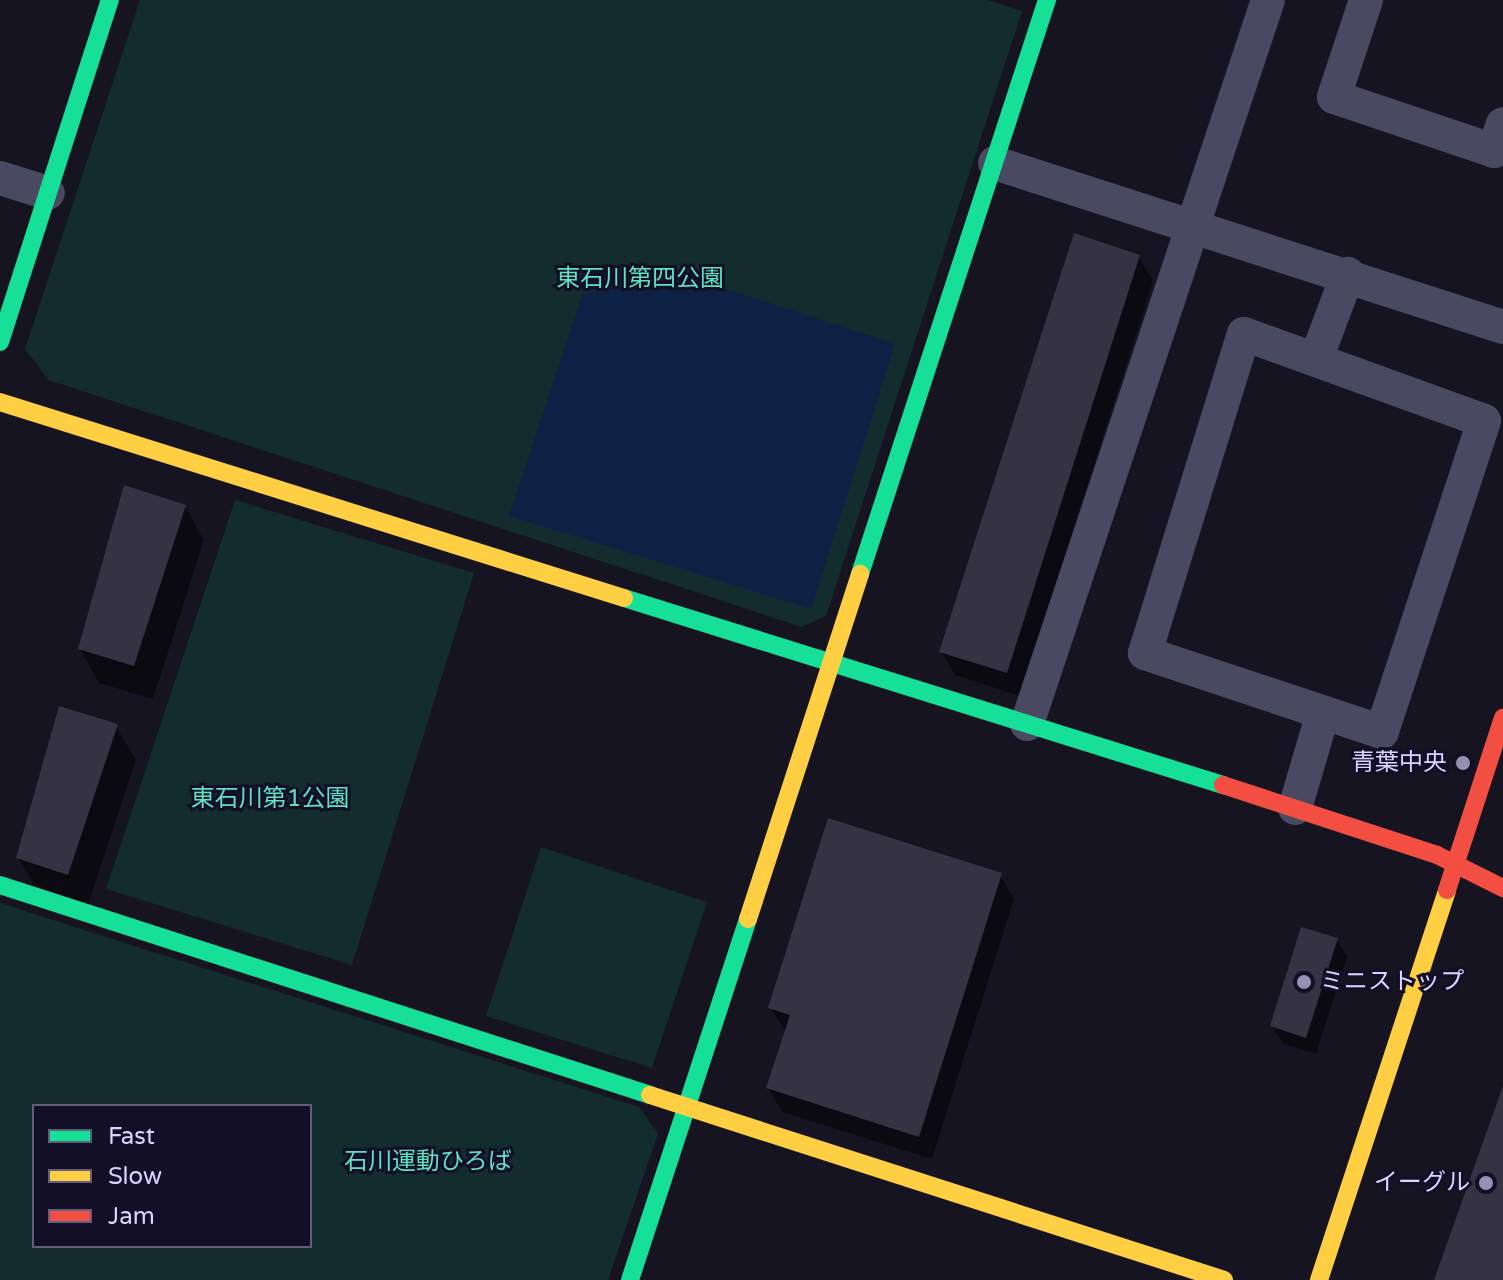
<!DOCTYPE html>
<meta charset="utf-8">
<style>
body{margin:0}
#map{position:relative;width:1503px;height:1280px;overflow:hidden;background:#161421;font-family:"Varela Round","Noto Sans JP",sans-serif}
div>[style]{position:absolute}
.green>*{inset:0;background:#132c2d}
.water>*{inset:0;background:#0d2144}
.shadow>*{inset:0;background:#0007}
.building>*{inset:0;background:#343243}
.street>*{height:34px;margin:-17px;padding:0 17px;transform-origin:17px;border-radius:17px;background:#4a4962}
.fast>*{height:18px;margin:-9px;padding:0 9px;transform-origin:9px;border-radius:9px;background:#16e098}
.slow>*{height:18px;margin:-9px;padding:0 9px;transform-origin:9px;border-radius:9px;background:#ffcf43}
.jam>*{height:18px;margin:-9px;padding:0 9px;transform-origin:9px;border-radius:9px;background:#f24e42}
.dots>*{width:22px;height:22px;translate:-50% -50%;box-sizing:border-box;border:4px solid #130f26;border-radius:50%}
span{translate:-50% -50%;white-space:nowrap;text-align:center;line-height:1.15;-webkit-text-stroke:6px #130f26;paint-order:stroke}
.park-label{font-size:24px;color:#5fe0c0}
.poi-label{font-size:24px;color:#d9d4ff}
.right{translate:-100% -50%;text-align:right}
.left{translate:0 -50%;text-align:left}
.legend{position:absolute;left:32px;top:1104px;width:280px;height:144px;box-sizing:border-box;background:#130f26;border:2px solid #625e7d;margin:0;padding:10px 14px;list-style:none;font-size:24px;color:#d9d4ff}
.legend li{display:flex;align-items:center;gap:16px;height:40px}
.legend b{width:40px;border:2px solid #625e7d}
</style>
<div id="map">
<div class="green">
<div style="clip-path:polygon(140px 0,988px 0,1022px 11px,826px 616px,802px 627px,49px 380px,25px 349px)"></div>
<div style="clip-path:polygon(235px 500px,474px 573px,352px 965px,106px 889px)"></div>
<div style="clip-path:polygon(541px 847px,707px 902px,652px 1068px,486px 1016px)"></div>
<div style="clip-path:polygon(evenodd,0 903px,639px 1107px,658px 1134px,608px 1280px,0 1280px,0 903px,34px 1106px,310px 1106px,310px 1246px,34px 1246px,34px 1106px)"></div>
</div>
<div class="water">
<div style="clip-path:polygon(675px 272px,895px 344px,811px 609px,509px 516px,582px 295px)"></div>
</div>
<div class="shadow">
<div style="clip-path:polygon(1139px 257px,1153px 281px,1020px 696px,955px 675px,941px 651px)"></div>
<div style="clip-path:polygon(185px 506px,204px 540px,153px 699px,99px 683px,80px 649px)"></div>
<div style="clip-path:polygon(116px 726px,136px 760px,87px 908px,38px 892px,18px 858px)"></div>
<div style="clip-path:polygon(1000px 875px,1014px 899px,932px 1159px,782px 1112px,768px 1088px,786px 1032px,770px 1007px)"></div>
<div style="clip-path:polygon(1337px 940px,1347px 957px,1316px 1054px,1283px 1044px,1272px 1026px)"></div>
</div>
<div class="building">
<div style="clip-path:polygon(1074px 233px,1140px 255px,1007px 673px,939px 652px)"></div>
<div style="clip-path:polygon(124px 485px,186px 505px,134px 666px,78px 649px)"></div>
<div style="clip-path:polygon(59px 706px,118px 724px,68px 875px,16px 858px)"></div>
<div style="clip-path:polygon(828px 818px,1002px 873px,919px 1137px,766px 1088px,790px 1015px,768px 1008px)"></div>
<div style="clip-path:polygon(1301px 927px,1338px 938px,1306px 1038px,1270px 1026px)"></div>
<div style="clip-path:polygon(1503px 1086px,1503px 1280px,1434px 1280px)"></div>
</div>
<div class="street">
<div style="left:1366px;top:0;width:102px;rotate:108.3deg"></div>
<div style="left:1334px;top:97px;width:169px;rotate:18.6deg"></div>
<div style="left:1494px;top:151px;width:28px;rotate:-72deg"></div>
<div style="left:995px;top:163px;width:534px;rotate:17.89deg"></div>
<div style="left:0;top:178px;width:50px;rotate:17.4deg"></div>
<div style="left:1244px;top:334px;width:255px;rotate:19.9deg"></div>
<div style="left:1484px;top:421px;width:327px;rotate:108.2deg"></div>
<div style="left:1382px;top:732px;width:250px;rotate:-161.6deg"></div>
<div style="left:1145px;top:653px;width:334px;rotate:-72.8deg"></div>
<div style="left:1316px;top:359px;width:91px;rotate:-69.4deg"></div>
<div style="left:1027px;top:724px;width:763px;rotate:-71.59deg"></div>
<div style="left:1295px;top:808px;width:99px;rotate:-73.6deg"></div>
</div>
<div class="fast">
<div style="left:0;top:342px;width:359px;rotate:-72.2deg"></div>
<div style="left:860px;top:574px;width:604px;rotate:-71.96deg"></div>
<div style="left:624px;top:598px;width:628px;rotate:17.34deg"></div>
<div style="left:0;top:885px;width:683px;rotate:17.9deg"></div>
<div style="left:630px;top:1280px;width:380px;rotate:-71.9deg"></div>
</div>
<div class="slow">
<div style="left:0;top:402px;width:654px;rotate:17.44deg"></div>
<div style="left:748px;top:919px;width:363px;rotate:-72deg"></div>
<div style="left:650px;top:1095px;width:603px;rotate:17.86deg"></div>
<div style="left:1319px;top:1280px;width:410px;rotate:-71.8deg"></div>
</div>
<div class="jam">
<div style="left:1223px;top:785px;width:225px;rotate:18.1deg"></div>
<div style="left:1437px;top:855px;width:74px;rotate:26.6deg"></div>
<div style="left:1447px;top:890px;width:181px;rotate:-72deg"></div>
</div>
<div class="dots">
<div style="left:1463px;top:763px;background:#9591b1"></div>
<div style="left:1304px;top:982px;background:#9591b1"></div>
<div style="left:1486px;top:1183px;background:#9591b1"></div>
</div>
<div class="park-label">
<span style="left:640px;top:279px">東石川第四公園</span>
<span style="left:270px;top:799px">東石川第1公園</span>
<span style="left:428px;top:1162px">石川運動ひろば</span>
</div>
<div class="poi-label">
<span class="right" style="left:1447px;top:763px">青葉中央</span>
<span class="left" style="left:1320px;top:982px">ミニストップ</span>
<span class="right" style="left:1470px;top:1183px">イーグル</span>
</div>
<ul class="legend">
<li><b style="height:10px;background:#16e098"></b>Fast</li>
<li><b style="height:10px;background:#ffcf43"></b>Slow</li>
<li><b style="height:10px;background:#f24e42"></b>Jam</li>
</ul>
</div>
